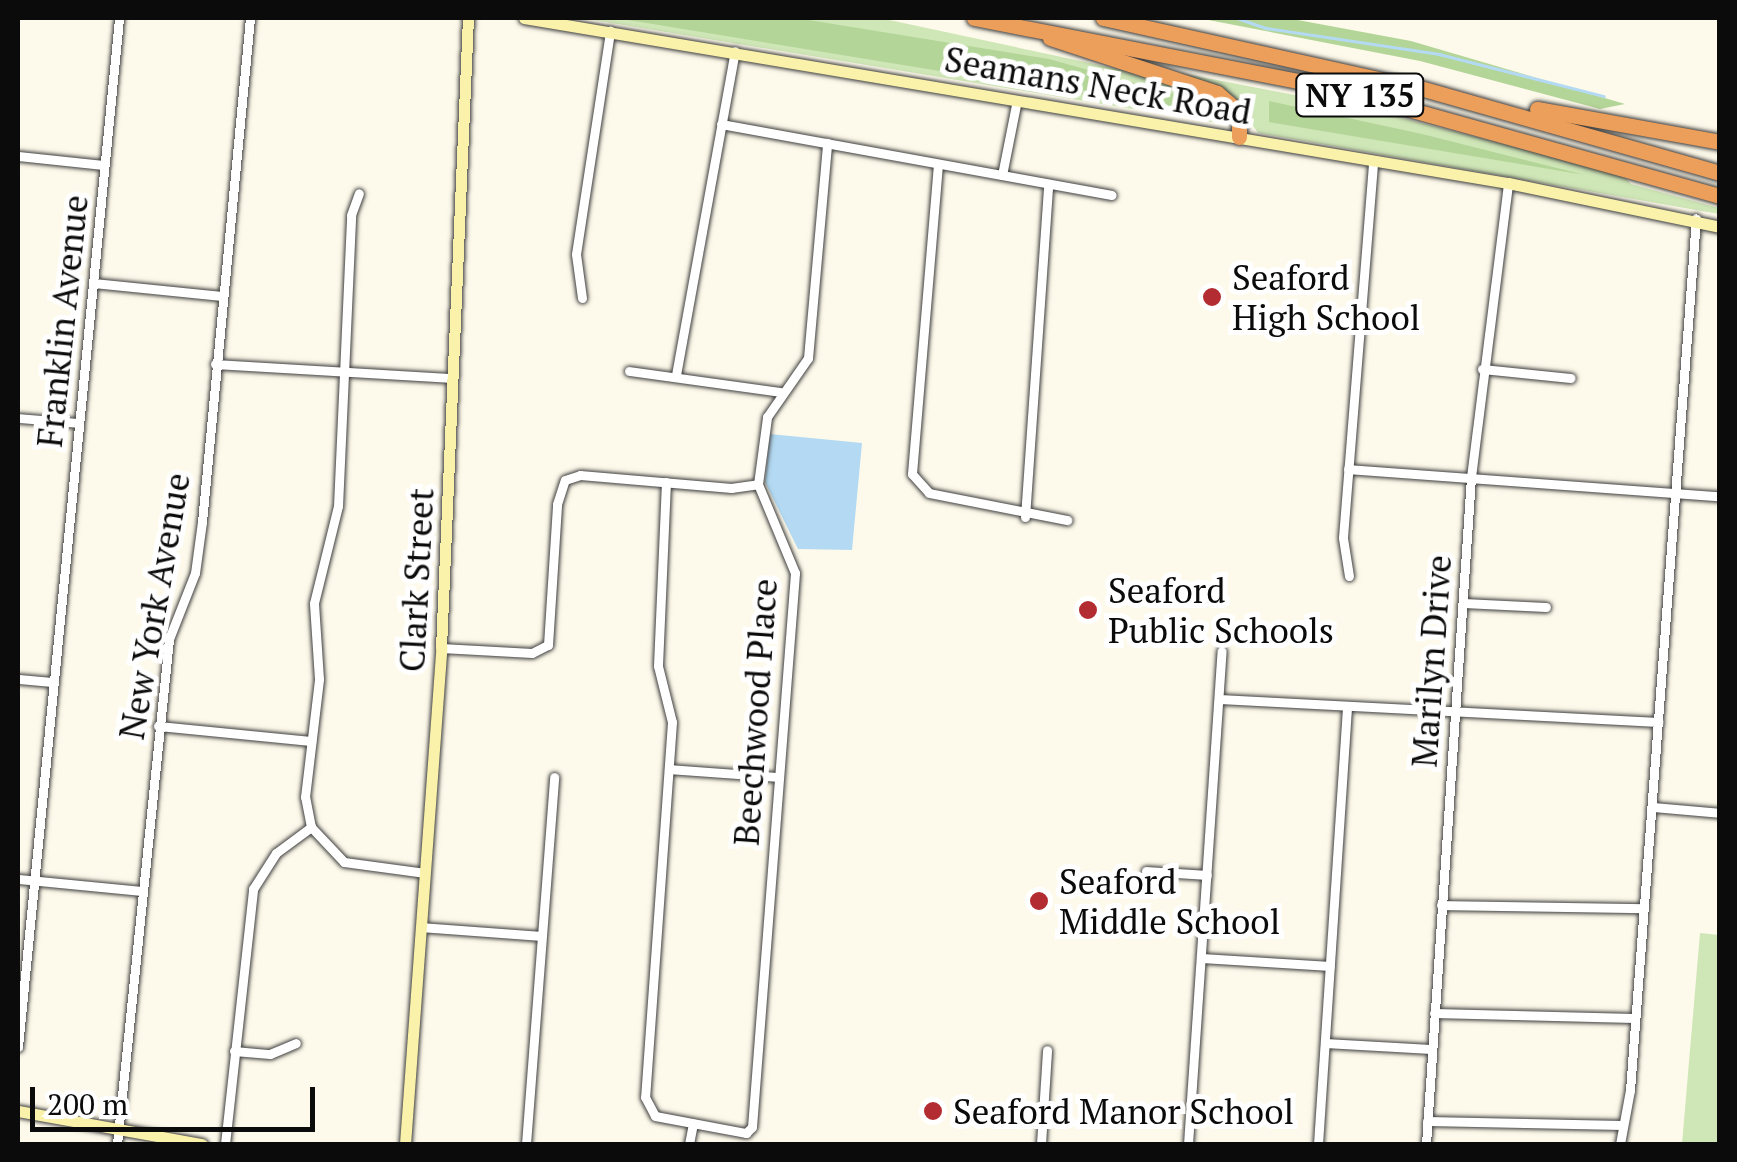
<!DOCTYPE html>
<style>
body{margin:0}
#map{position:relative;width:1737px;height:1162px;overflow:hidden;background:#fefaeb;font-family:"PT Serif",serif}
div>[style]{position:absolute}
.green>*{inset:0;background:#cfe6b7}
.forest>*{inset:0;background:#b3d597}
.water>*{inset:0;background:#b3daf2}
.stream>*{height:2.5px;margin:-1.25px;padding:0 1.25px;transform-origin:1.25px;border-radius:1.25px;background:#b3daf2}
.roads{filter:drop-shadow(0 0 2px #3e3e3e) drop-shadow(0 0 2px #3e3e3e)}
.street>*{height:9px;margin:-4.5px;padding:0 4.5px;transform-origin:4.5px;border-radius:4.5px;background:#fff}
.secondary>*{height:11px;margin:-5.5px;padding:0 5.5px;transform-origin:5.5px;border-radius:5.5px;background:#faf2aa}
.highway>*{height:15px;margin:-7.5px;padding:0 7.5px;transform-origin:7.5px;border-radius:7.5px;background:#ec9e5b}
.dots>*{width:28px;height:28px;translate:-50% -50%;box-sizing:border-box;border:5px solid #fff;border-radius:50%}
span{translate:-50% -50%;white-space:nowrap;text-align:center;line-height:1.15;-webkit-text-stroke:10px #fff;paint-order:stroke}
.shield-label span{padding:2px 8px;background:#fff;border:2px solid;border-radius:8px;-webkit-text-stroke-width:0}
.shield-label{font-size:32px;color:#0b0b0b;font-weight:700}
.street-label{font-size:35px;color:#0b0b0b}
.poi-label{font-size:35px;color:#0b0b0b}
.left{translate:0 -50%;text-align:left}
.frame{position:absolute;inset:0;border:20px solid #0b0b0b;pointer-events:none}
.scale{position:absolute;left:30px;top:1087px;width:285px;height:45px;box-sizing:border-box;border:5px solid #0b0b0b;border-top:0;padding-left:12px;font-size:30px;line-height:35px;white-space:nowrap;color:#0b0b0b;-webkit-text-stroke:8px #fff;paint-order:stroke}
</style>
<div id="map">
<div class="green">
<div style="clip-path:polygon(581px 18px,880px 18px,1146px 75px,1229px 103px,1236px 126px)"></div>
<div style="clip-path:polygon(1160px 69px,1371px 110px,1623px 175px,1631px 184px,1719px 208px,1719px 214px,1258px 133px,1233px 96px)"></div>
<div style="clip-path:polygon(1700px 933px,1719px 935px,1719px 1144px,1682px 1144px)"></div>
</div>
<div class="forest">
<div style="clip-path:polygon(616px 18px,796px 18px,1049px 59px,1217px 106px,1215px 116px)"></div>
<div style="clip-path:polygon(1198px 18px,1287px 18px,1411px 41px,1625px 104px,1600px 109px,1420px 61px)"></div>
<div style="clip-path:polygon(1269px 101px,1422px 134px,1585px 175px,1269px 122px)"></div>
</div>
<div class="water">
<div style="clip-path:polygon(770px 434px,862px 443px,852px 550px,798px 549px,765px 482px)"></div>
</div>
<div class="stream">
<div style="left:1237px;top:18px;width:31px;rotate:19deg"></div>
<div style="left:1266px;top:28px;width:175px;rotate:8.5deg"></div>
<div style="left:1439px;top:54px;width:170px;rotate:14.3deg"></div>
</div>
<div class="roads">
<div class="street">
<div style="left:721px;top:124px;width:397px;rotate:10.3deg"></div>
<div style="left:18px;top:156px;width:86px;rotate:6deg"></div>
<div style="left:938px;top:164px;width:311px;rotate:94.8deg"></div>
<div style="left:912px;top:474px;width:25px;rotate:48deg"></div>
<div style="left:929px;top:493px;width:141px;rotate:11.1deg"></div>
<div style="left:1002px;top:175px;width:76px;rotate:-78.7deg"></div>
<div style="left:93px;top:283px;width:130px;rotate:5.8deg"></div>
<div style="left:582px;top:298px;width:44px;rotate:-97.8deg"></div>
<div style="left:576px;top:254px;width:226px;rotate:-81.3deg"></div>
<div style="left:215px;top:364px;width:238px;rotate:3.4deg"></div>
<div style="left:1482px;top:369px;width:89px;rotate:5.8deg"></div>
<div style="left:629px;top:371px;width:153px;rotate:7.9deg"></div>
<div style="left:676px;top:375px;width:329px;rotate:-79.7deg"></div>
<div style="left:18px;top:418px;width:61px;rotate:4.7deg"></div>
<div style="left:1348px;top:469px;width:373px;rotate:4.2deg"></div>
<div style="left:666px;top:482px;width:184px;rotate:92.5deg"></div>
<div style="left:658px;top:666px;width:58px;rotate:76deg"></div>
<div style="left:672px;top:722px;width:376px;rotate:94.1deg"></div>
<div style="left:645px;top:1097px;width:21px;rotate:62deg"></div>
<div style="left:655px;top:1116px;width:93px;rotate:10.6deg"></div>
<div style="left:746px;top:1133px;width:8px;rotate:-45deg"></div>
<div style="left:752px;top:1127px;width:556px;rotate:-85.56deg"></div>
<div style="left:795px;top:573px;width:96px;rotate:-112.6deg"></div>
<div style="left:758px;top:484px;width:68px;rotate:-82.3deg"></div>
<div style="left:767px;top:417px;width:72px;rotate:-55.2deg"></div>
<div style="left:808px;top:358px;width:216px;rotate:-84.9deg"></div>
<div style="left:1025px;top:517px;width:334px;rotate:-86deg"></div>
<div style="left:1349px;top:576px;width:39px;rotate:-99deg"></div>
<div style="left:1343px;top:537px;width:377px;rotate:-85.4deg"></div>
<div style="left:1463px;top:603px;width:83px;rotate:2.8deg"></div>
<div style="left:441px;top:648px;width:91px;rotate:3.1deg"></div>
<div style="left:532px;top:653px;width:18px;rotate:-27deg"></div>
<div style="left:548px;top:645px;width:141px;rotate:-86.3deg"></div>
<div style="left:557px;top:504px;width:25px;rotate:-72deg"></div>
<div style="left:565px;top:480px;width:16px;rotate:-18deg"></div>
<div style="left:580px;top:475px;width:152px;rotate:4.9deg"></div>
<div style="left:731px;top:488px;width:27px;rotate:-8deg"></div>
<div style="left:18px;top:679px;width:35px;rotate:5deg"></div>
<div style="left:1219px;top:699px;width:440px;rotate:3deg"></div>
<div style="left:158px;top:726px;width:154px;rotate:5.6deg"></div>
<div style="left:669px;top:769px;width:110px;rotate:4.2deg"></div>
<div style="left:1652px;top:807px;width:68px;rotate:5deg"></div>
<div style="left:311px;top:827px;width:48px;rotate:46.7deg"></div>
<div style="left:344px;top:862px;width:82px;rotate:7.7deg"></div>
<div style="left:1146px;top:871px;width:61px;rotate:3.8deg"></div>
<div style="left:18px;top:879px;width:125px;rotate:5.5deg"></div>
<div style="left:1441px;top:905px;width:201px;rotate:0.9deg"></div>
<div style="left:421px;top:927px;width:120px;rotate:4.3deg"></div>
<div style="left:1202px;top:958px;width:128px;rotate:3.6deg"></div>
<div style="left:1434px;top:1013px;width:200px;rotate:1.4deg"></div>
<div style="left:1325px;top:1043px;width:106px;rotate:3.2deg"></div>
<div style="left:18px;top:1047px;width:1034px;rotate:-84.39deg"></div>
<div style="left:234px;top:1051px;width:36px;rotate:5deg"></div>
<div style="left:270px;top:1054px;width:28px;rotate:-23deg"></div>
<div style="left:1427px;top:1121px;width:195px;rotate:1.2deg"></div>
<div style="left:117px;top:1144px;width:508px;rotate:-84.12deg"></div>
<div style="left:169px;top:639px;width:71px;rotate:-68.5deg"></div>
<div style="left:195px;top:573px;width:51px;rotate:-82.2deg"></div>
<div style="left:202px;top:522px;width:506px;rotate:-84.56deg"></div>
<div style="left:225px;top:1144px;width:257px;rotate:-83.7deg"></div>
<div style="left:253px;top:889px;width:43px;rotate:-57.4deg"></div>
<div style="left:276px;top:853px;width:44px;rotate:-36.6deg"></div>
<div style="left:311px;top:827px;width:31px;rotate:-101deg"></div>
<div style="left:305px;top:797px;width:119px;rotate:-83.2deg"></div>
<div style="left:319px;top:679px;width:76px;rotate:-93.8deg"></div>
<div style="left:314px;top:603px;width:100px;rotate:-76.1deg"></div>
<div style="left:338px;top:506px;width:291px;rotate:-87.4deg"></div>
<div style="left:351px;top:215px;width:23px;rotate:-70deg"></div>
<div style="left:526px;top:1144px;width:368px;rotate:-85.6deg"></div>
<div style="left:689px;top:1144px;width:21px;rotate:-79deg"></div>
<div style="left:1041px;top:1144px;width:94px;rotate:-86.3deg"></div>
<div style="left:1188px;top:1144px;width:494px;rotate:-86.1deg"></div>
<div style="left:1318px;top:1144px;width:439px;rotate:-86.2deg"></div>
<div style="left:1426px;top:1144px;width:669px;rotate:-86.14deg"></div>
<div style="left:1471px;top:477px;width:296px;rotate:-82.8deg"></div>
<div style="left:1620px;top:1144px;width:55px;rotate:-79.5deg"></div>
<div style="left:1630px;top:1090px;width:874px;rotate:-85.67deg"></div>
</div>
<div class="secondary">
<div style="left:524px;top:18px;width:998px;rotate:9.52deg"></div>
<div style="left:1508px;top:183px;width:217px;rotate:11.7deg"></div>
<div style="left:18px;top:1111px;width:187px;rotate:10.2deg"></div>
<div style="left:405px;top:1144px;width:497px;rotate:-85.8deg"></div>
<div style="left:441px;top:648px;width:631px;rotate:-87.55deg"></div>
</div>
<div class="highway">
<div style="left:974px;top:18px;width:366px;rotate:11deg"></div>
<div style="left:1333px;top:88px;width:402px;rotate:15.6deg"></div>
<div style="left:1103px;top:18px;width:325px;rotate:12.5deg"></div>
<div style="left:1420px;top:88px;width:312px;rotate:15.8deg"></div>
<div style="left:1050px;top:38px;width:176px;rotate:18.2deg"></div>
<div style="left:1217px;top:93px;width:29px;rotate:41deg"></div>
<div style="left:1239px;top:112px;width:25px;rotate:90deg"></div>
<div style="left:1537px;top:109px;width:186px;rotate:10.2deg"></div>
</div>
</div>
<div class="dots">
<div style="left:1212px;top:297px;background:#b32c32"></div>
<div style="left:1088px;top:610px;background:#b32c32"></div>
<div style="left:1039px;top:901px;background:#b32c32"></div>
<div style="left:933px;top:1111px;background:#b32c32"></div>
</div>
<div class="shield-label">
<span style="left:1360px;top:95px">NY 135</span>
</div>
<div class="street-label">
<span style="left:1098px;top:85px;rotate:10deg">Seamans Neck Road</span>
<span style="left:62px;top:321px;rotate:-84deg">Franklin Avenue</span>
<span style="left:416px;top:580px;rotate:-87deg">Clark Street</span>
<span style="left:154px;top:606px;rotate:-80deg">New York Avenue</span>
<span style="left:1431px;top:661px;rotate:-86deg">Marilyn Drive</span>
<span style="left:755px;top:712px;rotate:-86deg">Beechwood Place</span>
</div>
<div class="poi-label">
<span class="left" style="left:1232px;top:297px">Seaford<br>High School</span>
<span class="left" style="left:1108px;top:610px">Seaford<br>Public Schools</span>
<span class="left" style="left:1059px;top:901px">Seaford<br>Middle School</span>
<span class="left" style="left:953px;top:1111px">Seaford Manor School</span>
</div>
<div class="frame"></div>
<div class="scale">200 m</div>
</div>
